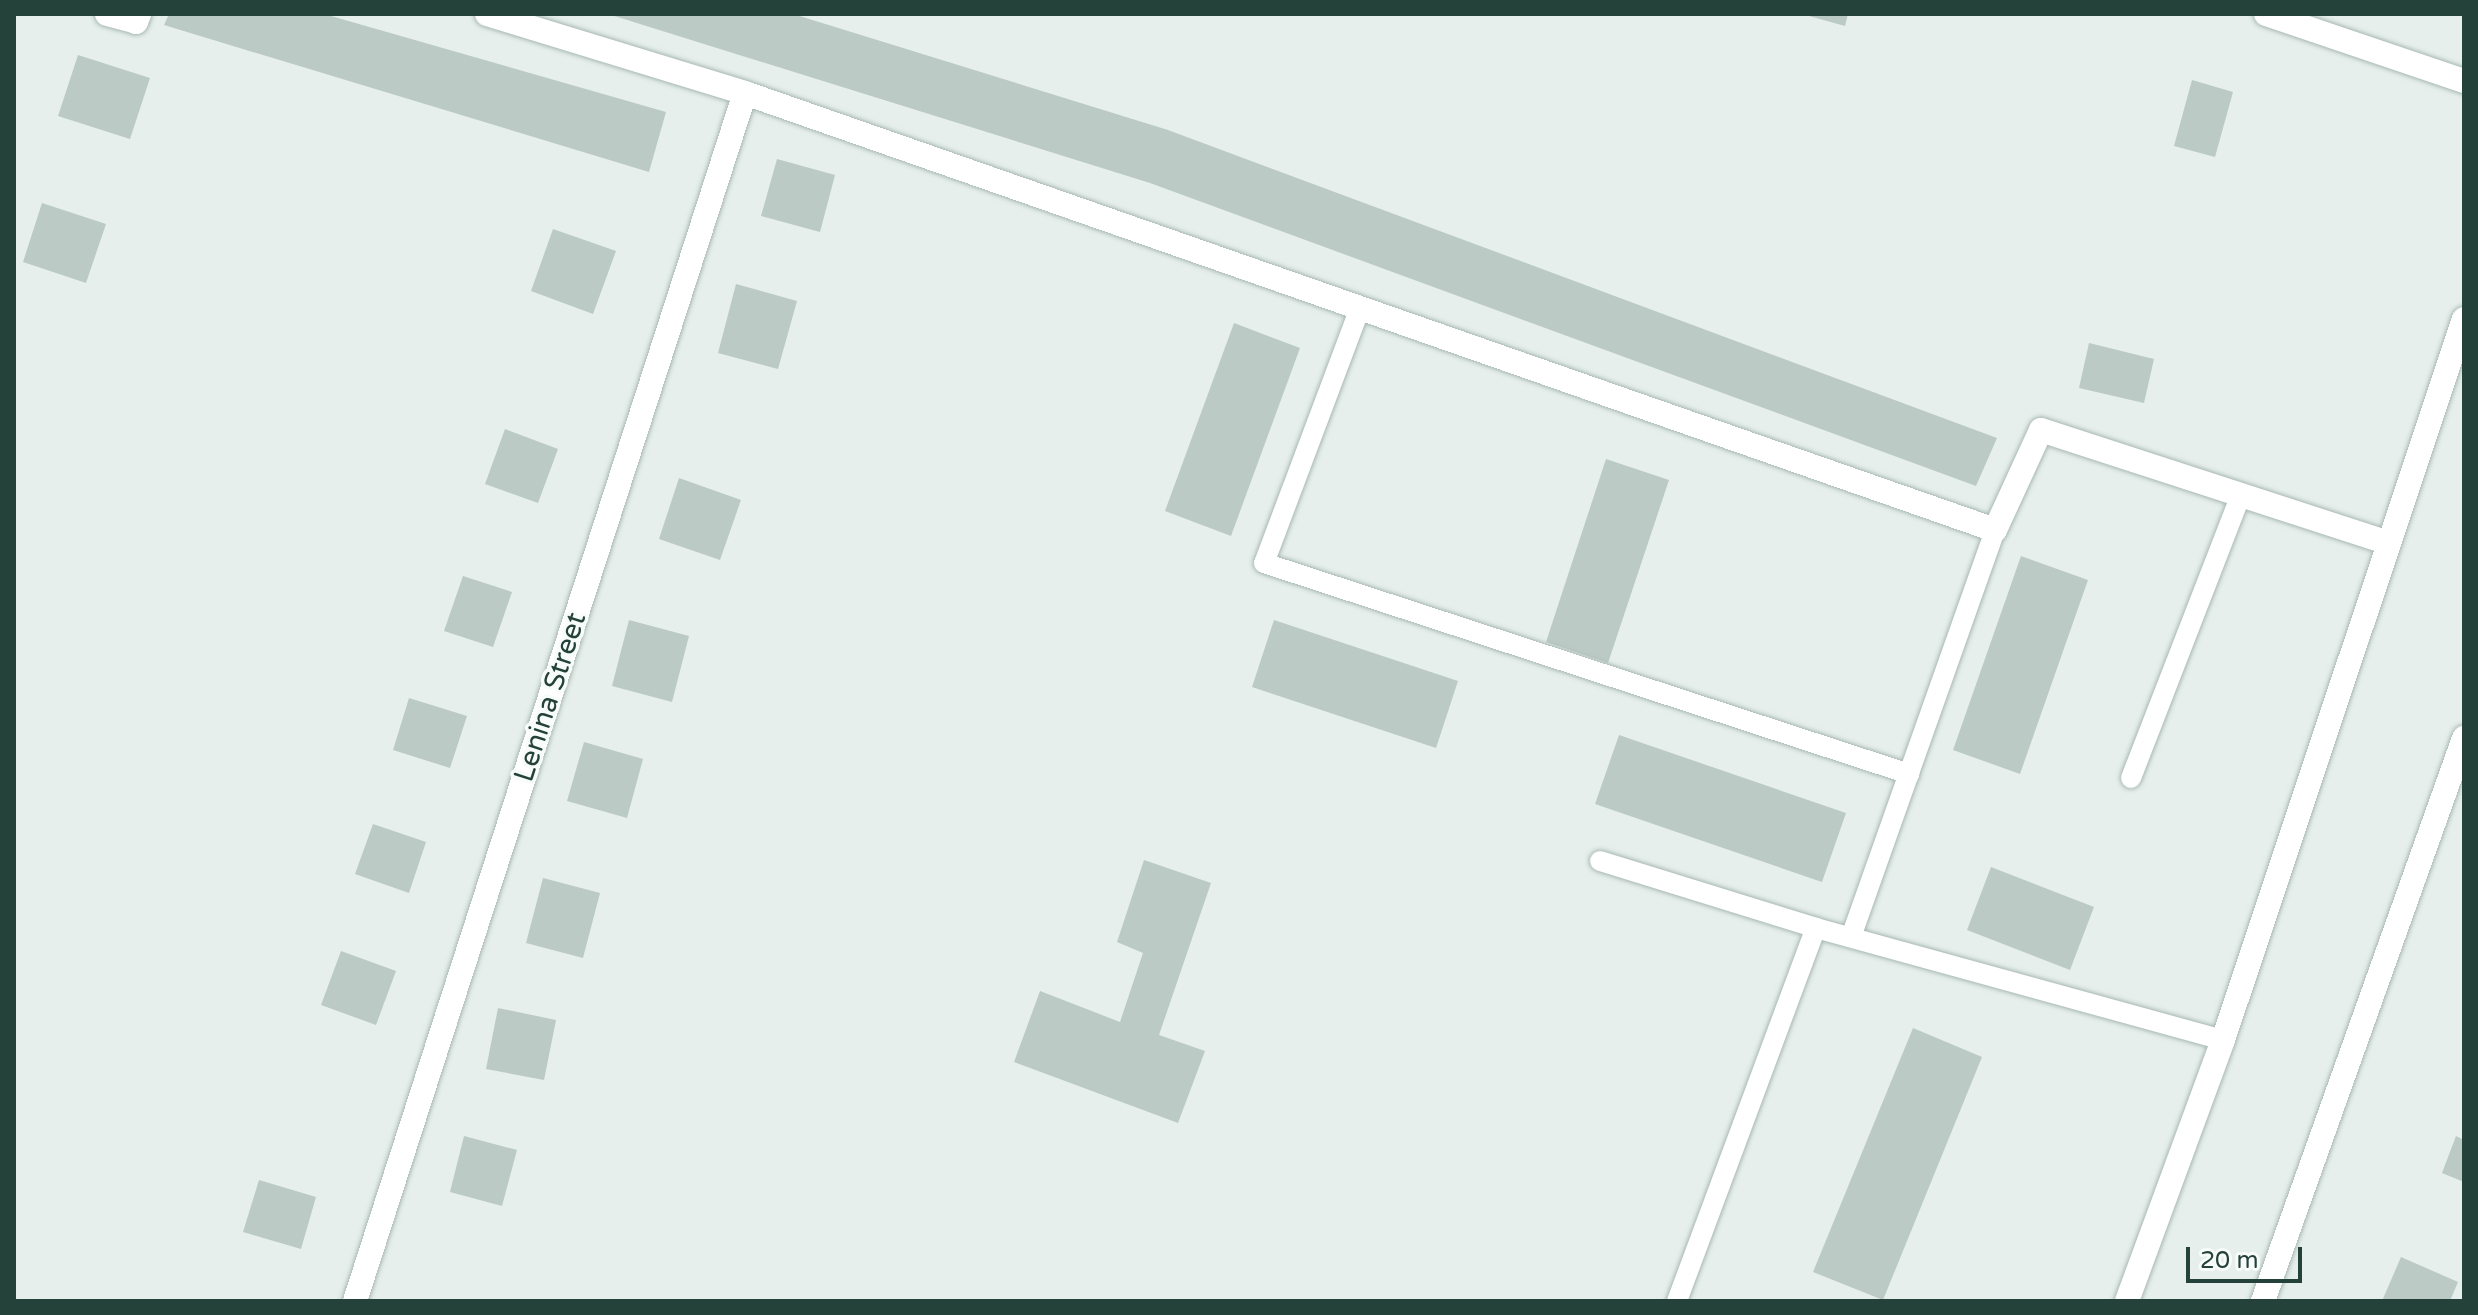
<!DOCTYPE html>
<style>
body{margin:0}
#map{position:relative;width:2478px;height:1315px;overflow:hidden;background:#e6efeb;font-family:"Varela Round",sans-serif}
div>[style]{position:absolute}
.building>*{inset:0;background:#bbcac4}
.roads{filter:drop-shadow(0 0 2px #a8b8b2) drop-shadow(0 0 2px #a8b8b2)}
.lane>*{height:20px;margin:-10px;padding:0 10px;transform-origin:10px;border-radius:10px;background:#fff}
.street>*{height:24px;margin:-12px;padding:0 12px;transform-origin:12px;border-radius:12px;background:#fff}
.secondary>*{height:24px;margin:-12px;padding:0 12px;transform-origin:12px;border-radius:12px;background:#fff}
span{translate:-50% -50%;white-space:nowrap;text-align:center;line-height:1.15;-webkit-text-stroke:7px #f7fbf9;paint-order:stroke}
.street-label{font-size:28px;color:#24423a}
.frame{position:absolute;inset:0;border:16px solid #24423a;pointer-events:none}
.scale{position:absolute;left:2186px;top:1247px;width:116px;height:36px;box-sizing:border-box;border:4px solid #24423a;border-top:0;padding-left:10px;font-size:24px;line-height:28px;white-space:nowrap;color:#24423a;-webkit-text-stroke:6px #f7fbf9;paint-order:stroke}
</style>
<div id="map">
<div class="building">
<div style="clip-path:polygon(169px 14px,324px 14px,666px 112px,649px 172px,164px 25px)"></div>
<div style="clip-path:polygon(608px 14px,793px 14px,1168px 130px,1997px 438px,1976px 486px,1150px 183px)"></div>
<div style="clip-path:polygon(1802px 14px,1848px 14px,1845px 26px)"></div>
<div style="clip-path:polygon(78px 55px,150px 78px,130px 139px,58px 116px)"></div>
<div style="clip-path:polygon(2192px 80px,2233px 92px,2215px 157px,2174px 146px)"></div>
<div style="clip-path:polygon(777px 159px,835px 175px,820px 232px,761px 216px)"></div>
<div style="clip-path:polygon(42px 203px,106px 224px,86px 283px,23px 262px)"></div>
<div style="clip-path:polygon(553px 229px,616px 251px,593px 314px,531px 291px)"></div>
<div style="clip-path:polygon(736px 284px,797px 301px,778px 369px,718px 353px)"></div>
<div style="clip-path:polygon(1234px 323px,1300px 348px,1231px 536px,1165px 511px)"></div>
<div style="clip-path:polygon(2089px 343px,2154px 359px,2144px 403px,2079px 388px)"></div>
<div style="clip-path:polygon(505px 429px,558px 449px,538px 503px,485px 484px)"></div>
<div style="clip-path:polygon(1606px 459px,1669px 480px,1608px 663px,1546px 642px)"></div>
<div style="clip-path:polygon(679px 478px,741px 500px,720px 560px,659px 539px)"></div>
<div style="clip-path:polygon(2021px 556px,2088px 580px,2020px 774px,1953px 750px)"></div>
<div style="clip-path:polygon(463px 576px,512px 592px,493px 647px,444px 631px)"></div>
<div style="clip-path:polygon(629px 620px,689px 636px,672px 702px,612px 686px)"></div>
<div style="clip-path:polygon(1274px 620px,1458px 681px,1436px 748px,1252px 687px)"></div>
<div style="clip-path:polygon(409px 698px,467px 716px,450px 768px,393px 750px)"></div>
<div style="clip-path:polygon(1619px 735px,1846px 813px,1822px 882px,1595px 804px)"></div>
<div style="clip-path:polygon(584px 742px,643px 759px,627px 818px,567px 801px)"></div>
<div style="clip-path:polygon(373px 824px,426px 842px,409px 893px,355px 874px)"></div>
<div style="clip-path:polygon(1144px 860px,1211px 883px,1159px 1035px,1205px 1051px,1178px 1123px,1014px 1062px,1040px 991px,1120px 1022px,1143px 953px,1117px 942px)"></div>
<div style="clip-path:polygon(1991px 867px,2094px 907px,2070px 970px,1967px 930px)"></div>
<div style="clip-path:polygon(543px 878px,600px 893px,583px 958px,526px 943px)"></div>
<div style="clip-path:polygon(341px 951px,396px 971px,376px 1025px,321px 1005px)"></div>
<div style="clip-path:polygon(498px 1008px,556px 1020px,544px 1080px,486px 1069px)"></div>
<div style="clip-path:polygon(1913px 1028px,1982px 1057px,1883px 1300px,1813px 1272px)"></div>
<div style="clip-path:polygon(464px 1136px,517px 1150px,502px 1206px,450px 1192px)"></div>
<div style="clip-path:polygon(2456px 1136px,2464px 1140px,2464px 1182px,2442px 1173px)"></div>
<div style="clip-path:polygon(259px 1180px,316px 1197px,301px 1249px,243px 1232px)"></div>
<div style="clip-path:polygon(2401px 1257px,2458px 1282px,2450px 1301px,2382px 1301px)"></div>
</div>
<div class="roads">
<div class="lane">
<div style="left:1360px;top:308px;width:272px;rotate:110.6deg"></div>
<div style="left:1264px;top:563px;width:679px;rotate:18.11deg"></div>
<div style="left:2131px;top:778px;width:304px;rotate:-68.8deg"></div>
<div style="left:1600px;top:861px;width:226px;rotate:17.2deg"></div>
<div style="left:1816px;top:928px;width:422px;rotate:15.4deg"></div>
<div style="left:1851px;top:937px;width:434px;rotate:-70.5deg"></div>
<div style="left:1677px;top:1301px;width:398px;rotate:-69.6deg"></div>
</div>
<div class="street">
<div style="left:107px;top:14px;width:30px;rotate:15deg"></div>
<div style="left:136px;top:22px;width:9px;rotate:-69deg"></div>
<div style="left:487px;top:14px;width:270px;rotate:17deg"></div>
<div style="left:745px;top:93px;width:1324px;rotate:19.27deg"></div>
<div style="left:1995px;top:530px;width:110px;rotate:-65.3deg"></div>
<div style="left:2041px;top:430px;width:362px;rotate:18deg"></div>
<div style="left:2266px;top:14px;width:209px;rotate:18.7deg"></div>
<div style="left:355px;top:1301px;width:1269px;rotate:-72.11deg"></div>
<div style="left:2263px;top:1301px;width:598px;rotate:-70.35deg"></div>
</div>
<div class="secondary">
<div style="left:2127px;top:1301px;width:278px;rotate:-69.8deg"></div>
<div style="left:2223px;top:1040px;width:760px;rotate:-71.52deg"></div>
</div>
</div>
<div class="street-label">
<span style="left:550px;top:697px;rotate:-72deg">Lenina Street</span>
</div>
<div class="frame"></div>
<div class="scale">20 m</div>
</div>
